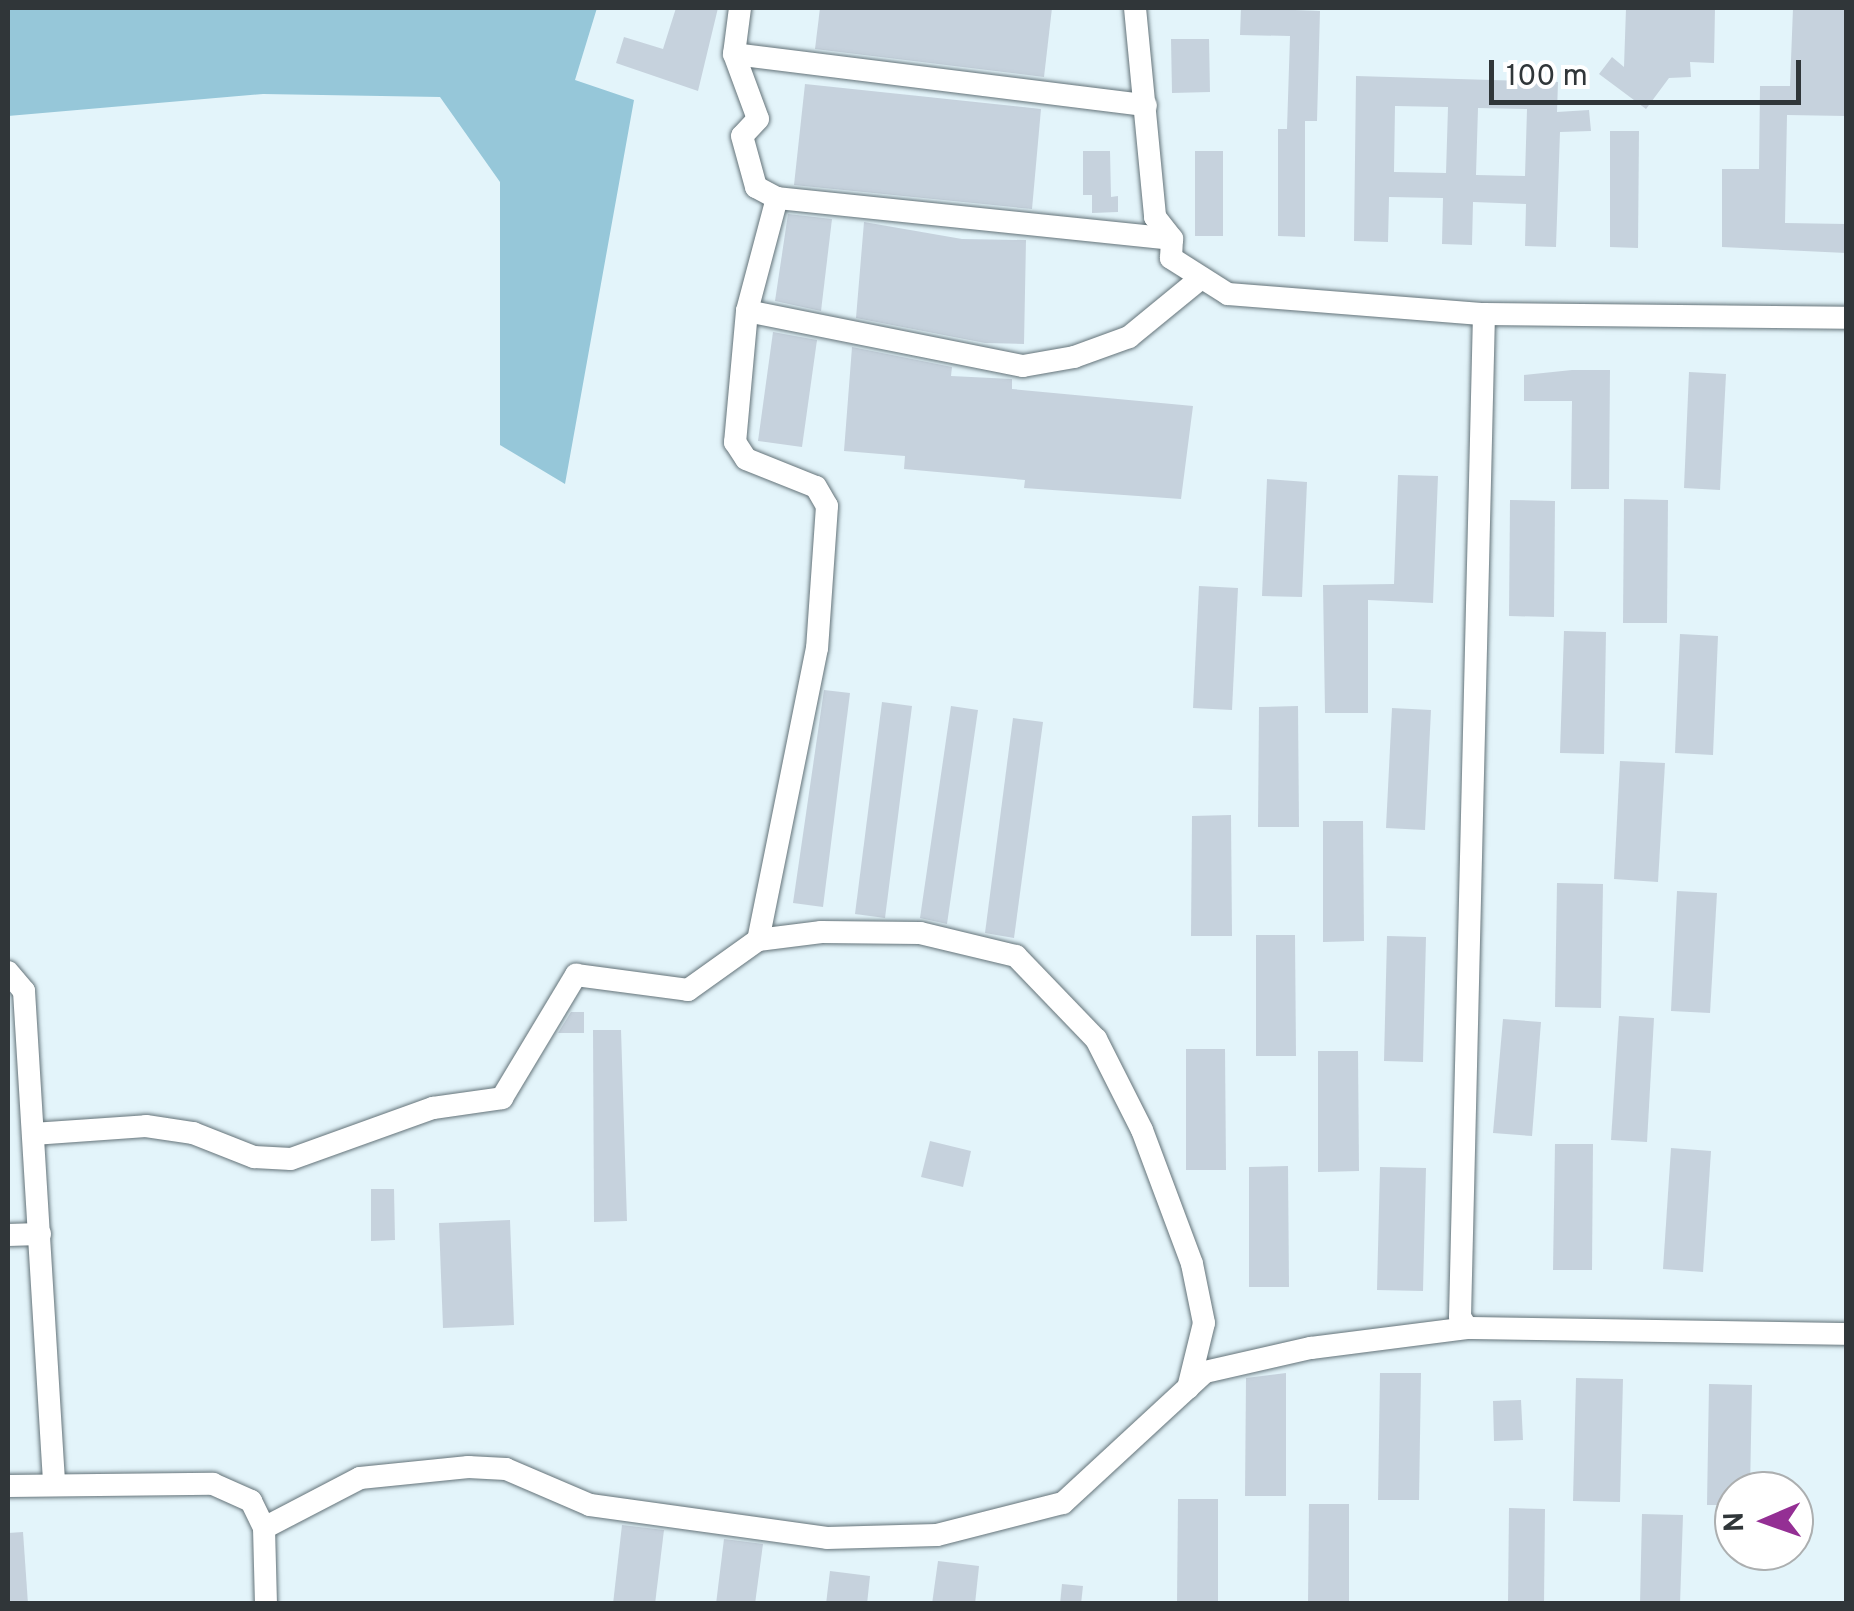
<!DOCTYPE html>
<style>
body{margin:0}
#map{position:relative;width:1854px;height:1611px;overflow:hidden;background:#e3f4fa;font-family:Overpass,sans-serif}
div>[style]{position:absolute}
.green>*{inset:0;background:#96c7d9}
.building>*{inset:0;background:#c6d2dd}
.roads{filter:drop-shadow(0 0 2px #647379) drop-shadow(0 0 2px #647379)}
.minor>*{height:22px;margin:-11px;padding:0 11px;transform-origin:11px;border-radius:11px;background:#fff}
span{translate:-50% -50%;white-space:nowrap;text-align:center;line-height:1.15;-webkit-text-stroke:10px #fff;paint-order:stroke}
.frame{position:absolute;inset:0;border:10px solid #303639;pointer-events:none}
.north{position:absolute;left:1714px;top:1471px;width:100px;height:100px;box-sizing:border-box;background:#fff;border:2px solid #acafb0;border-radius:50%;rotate:268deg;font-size:28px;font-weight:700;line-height:40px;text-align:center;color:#303639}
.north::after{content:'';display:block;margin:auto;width:35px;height:45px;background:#942f94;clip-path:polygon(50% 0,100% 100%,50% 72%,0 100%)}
.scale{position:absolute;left:1489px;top:60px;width:312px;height:45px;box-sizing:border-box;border:5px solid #303639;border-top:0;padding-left:12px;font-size:30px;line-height:35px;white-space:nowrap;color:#303639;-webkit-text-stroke:8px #fff;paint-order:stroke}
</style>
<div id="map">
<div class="green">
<div style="clip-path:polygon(8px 8px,597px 8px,575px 80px,634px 100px,565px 484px,500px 445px,500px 182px,440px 97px,263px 94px,8px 116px)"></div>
</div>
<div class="building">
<div style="clip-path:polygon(676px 8px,718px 8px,698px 91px,616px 63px,624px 37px,663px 49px)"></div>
<div style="clip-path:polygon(820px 8px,1052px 8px,1044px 77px,815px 49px)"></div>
<div style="clip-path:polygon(1241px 8px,1320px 11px,1317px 121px,1305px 121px,1305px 237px,1278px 236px,1278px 129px,1287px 129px,1290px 36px,1240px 35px)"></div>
<div style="clip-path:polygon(1626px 8px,1715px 8px,1714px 63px,1690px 62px,1691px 77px,1669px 78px,1646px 109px,1599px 74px,1612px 57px,1624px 67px)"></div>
<div style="clip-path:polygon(1793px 8px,1846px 8px,1846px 116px,1787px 115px,1785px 223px,1846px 224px,1846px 253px,1722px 247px,1722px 169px,1759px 169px,1760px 86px,1790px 86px)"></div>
<div style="clip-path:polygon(1171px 39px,1209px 39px,1210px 92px,1172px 93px)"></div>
<div style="clip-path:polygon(evenodd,1356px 76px,1558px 82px,1557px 112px,1589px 110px,1591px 131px,1560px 132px,1556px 247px,1525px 246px,1526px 204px,1473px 202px,1472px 245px,1442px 244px,1443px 198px,1389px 197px,1388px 242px,1354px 241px,1356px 76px,1395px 106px,1448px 107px,1446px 173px,1394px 172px,1395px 106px,1356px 76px,1478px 108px,1527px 109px,1525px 176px,1476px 175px,1478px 108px)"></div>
<div style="clip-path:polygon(805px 84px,1041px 109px,1032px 209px,794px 185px)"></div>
<div style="clip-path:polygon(1610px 131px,1639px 131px,1638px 248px,1610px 247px)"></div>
<div style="clip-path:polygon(1083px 151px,1110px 151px,1111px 197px,1118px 196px,1118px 212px,1092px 213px,1092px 195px,1083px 195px)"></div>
<div style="clip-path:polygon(1195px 151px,1223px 151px,1223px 236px,1195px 236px)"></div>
<div style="clip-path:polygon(788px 214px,832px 219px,821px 311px,775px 301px)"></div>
<div style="clip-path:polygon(864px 222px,962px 239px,1026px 240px,1024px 344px,985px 343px,856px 318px)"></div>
<div style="clip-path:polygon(773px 332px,817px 340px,802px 447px,758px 441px)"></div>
<div style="clip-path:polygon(852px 347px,952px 367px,951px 376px,1012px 379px,1012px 389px,1193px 406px,1181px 499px,1024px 488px,1025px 480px,904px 469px,905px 456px,844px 451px)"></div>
<div style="clip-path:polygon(1572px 370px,1610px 370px,1609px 489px,1571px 489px,1572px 401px,1524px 401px,1524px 375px)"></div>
<div style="clip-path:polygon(1689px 372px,1726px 374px,1720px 490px,1684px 488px)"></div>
<div style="clip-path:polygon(1398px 475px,1438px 476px,1433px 603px,1368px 600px,1368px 713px,1325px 713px,1323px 585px,1394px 584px)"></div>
<div style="clip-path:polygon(1267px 479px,1307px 482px,1302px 597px,1262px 596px)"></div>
<div style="clip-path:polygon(1624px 499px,1668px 500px,1667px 623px,1623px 623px)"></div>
<div style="clip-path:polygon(1510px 500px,1555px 501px,1554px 617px,1509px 616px)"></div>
<div style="clip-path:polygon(1199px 586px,1238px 588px,1232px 710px,1193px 708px)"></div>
<div style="clip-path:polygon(1564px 631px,1606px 632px,1604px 754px,1560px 753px)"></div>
<div style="clip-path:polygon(1680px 634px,1718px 636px,1713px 755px,1675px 753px)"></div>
<div style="clip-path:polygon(824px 690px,850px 693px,823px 907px,793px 903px)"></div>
<div style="clip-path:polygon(882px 702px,912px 706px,885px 918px,855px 914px)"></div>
<div style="clip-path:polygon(951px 706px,978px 710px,947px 924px,920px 918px)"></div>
<div style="clip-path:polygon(1298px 706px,1299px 827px,1258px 827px,1259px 707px)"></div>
<div style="clip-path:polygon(1392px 708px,1431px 710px,1425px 830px,1386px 828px)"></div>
<div style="clip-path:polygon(1013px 718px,1043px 722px,1014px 938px,985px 933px)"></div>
<div style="clip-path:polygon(1620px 761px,1665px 763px,1658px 882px,1614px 879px)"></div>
<div style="clip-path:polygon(1231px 815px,1232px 936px,1191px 936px,1192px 816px)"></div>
<div style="clip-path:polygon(1323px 821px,1363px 821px,1364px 941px,1323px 942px)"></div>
<div style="clip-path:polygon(1557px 883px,1603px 884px,1601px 1008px,1555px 1007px)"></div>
<div style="clip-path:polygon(1677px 891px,1717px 893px,1710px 1013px,1671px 1011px)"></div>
<div style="clip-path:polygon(1256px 935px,1295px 935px,1296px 1056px,1256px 1056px)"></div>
<div style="clip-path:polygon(1387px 936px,1426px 937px,1423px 1062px,1384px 1061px)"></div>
<div style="clip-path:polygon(571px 1012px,584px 1012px,584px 1033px,558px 1033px)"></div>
<div style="clip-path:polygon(1619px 1016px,1654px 1018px,1647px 1142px,1611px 1140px)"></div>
<div style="clip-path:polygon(1503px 1019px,1541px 1022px,1532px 1136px,1493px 1133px)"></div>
<div style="clip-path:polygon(593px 1030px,621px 1030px,627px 1221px,594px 1222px)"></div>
<div style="clip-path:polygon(1186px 1049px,1225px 1049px,1226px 1170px,1186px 1170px)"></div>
<div style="clip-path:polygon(1318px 1051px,1358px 1051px,1359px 1171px,1318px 1172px)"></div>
<div style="clip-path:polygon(930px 1141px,971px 1151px,963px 1187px,921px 1177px)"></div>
<div style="clip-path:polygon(1555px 1144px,1593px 1144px,1592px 1270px,1553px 1270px)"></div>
<div style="clip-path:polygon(1671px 1148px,1711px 1151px,1703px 1272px,1663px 1269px)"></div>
<div style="clip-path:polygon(1288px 1166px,1289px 1287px,1249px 1287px,1249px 1167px)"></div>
<div style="clip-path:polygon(1380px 1167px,1426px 1168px,1423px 1291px,1377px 1290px)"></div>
<div style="clip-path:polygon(371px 1189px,394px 1189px,395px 1240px,371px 1241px)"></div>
<div style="clip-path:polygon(510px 1220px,514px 1325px,443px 1328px,439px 1223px)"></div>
<div style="clip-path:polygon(1286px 1373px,1286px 1496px,1245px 1496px,1246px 1378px)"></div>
<div style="clip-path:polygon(1380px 1373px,1421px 1373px,1419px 1500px,1378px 1500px)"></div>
<div style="clip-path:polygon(1576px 1378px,1623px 1379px,1620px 1502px,1573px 1501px)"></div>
<div style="clip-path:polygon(1709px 1384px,1752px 1385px,1750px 1491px,1734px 1491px,1734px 1505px,1707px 1505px)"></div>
<div style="clip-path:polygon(1521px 1400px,1523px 1440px,1494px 1441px,1493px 1401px)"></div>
<div style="clip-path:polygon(1178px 1499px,1218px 1499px,1218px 1604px,1177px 1604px)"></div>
<div style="clip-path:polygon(1309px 1504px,1349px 1504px,1349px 1604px,1308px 1604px)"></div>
<div style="clip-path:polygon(1509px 1508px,1545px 1509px,1544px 1604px,1508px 1604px)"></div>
<div style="clip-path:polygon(1642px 1514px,1683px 1515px,1680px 1604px,1640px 1604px)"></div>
<div style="clip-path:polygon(622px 1525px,664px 1530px,655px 1604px,613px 1604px)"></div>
<div style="clip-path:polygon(23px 1532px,28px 1604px,8px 1604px,8px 1533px)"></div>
<div style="clip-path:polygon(724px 1539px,763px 1544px,755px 1604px,716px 1604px)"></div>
<div style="clip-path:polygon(938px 1561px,979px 1566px,975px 1604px,932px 1604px)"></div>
<div style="clip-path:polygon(830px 1571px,870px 1576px,867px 1604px,826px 1604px)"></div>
<div style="clip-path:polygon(1062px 1584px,1083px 1586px,1081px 1604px,1060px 1604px)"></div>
</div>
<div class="roads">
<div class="minor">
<div style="left:740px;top:8px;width:46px;rotate:97.4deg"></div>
<div style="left:734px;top:54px;width:69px;rotate:69.7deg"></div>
<div style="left:758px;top:119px;width:23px;rotate:133deg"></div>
<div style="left:742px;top:136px;width:53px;rotate:74.6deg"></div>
<div style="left:756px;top:187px;width:24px;rotate:28deg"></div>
<div style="left:777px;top:198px;width:117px;rotate:104.9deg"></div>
<div style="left:747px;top:311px;width:132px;rotate:95.2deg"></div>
<div style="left:735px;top:442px;width:20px;rotate:57deg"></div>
<div style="left:746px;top:459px;width:75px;rotate:21.8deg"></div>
<div style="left:816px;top:487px;width:22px;rotate:60deg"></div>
<div style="left:827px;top:506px;width:142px;rotate:94deg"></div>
<div style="left:817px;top:648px;width:298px;rotate:101.4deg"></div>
<div style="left:1135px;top:8px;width:210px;rotate:84.5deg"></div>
<div style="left:1155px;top:217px;width:28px;rotate:52deg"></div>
<div style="left:1172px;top:239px;width:19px;rotate:93deg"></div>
<div style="left:1171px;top:258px;width:67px;rotate:32.3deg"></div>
<div style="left:1228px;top:294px;width:257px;rotate:4.5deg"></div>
<div style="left:1484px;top:314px;width:362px;rotate:0.6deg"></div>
<div style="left:734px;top:54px;width:415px;rotate:7.1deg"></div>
<div style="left:777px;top:198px;width:397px;rotate:5.9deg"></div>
<div style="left:747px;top:311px;width:281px;rotate:11.3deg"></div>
<div style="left:1023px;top:366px;width:52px;rotate:-10deg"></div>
<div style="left:1074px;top:357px;width:59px;rotate:-20deg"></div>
<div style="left:1129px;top:337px;width:93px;rotate:-39.3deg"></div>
<div style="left:8px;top:972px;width:25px;rotate:50deg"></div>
<div style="left:24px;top:991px;width:494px;rotate:86.5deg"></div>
<div style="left:33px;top:1134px;width:113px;rotate:-4deg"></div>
<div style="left:146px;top:1126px;width:48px;rotate:8.5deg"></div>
<div style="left:193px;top:1133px;width:66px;rotate:21.5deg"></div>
<div style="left:254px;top:1157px;width:37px;rotate:3deg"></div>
<div style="left:291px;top:1159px;width:151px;rotate:-19.8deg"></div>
<div style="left:433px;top:1108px;width:70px;rotate:-8.2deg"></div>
<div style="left:502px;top:1098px;width:144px;rotate:-59deg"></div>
<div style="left:576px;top:975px;width:113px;rotate:7.6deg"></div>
<div style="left:688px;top:990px;width:86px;rotate:-35.5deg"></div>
<div style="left:758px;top:940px;width:64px;rotate:-7.2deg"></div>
<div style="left:821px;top:932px;width:99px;rotate:0.6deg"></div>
<div style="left:920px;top:933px;width:99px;rotate:13.5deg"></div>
<div style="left:1016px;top:956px;width:115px;rotate:46.1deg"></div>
<div style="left:1096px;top:1039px;width:102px;rotate:63.2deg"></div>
<div style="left:1142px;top:1130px;width:143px;rotate:69.5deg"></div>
<div style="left:1192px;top:1264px;width:60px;rotate:78.5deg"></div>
<div style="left:1204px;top:1323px;width:67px;rotate:103.8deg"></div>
<div style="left:8px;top:1235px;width:32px;rotate:-2deg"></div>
<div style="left:1467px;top:1328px;width:13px;rotate:-122deg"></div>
<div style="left:1460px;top:1317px;width:1003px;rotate:-88.63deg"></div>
<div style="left:8px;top:1486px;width:205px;rotate:-0.6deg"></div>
<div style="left:213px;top:1484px;width:42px;rotate:24.1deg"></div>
<div style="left:251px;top:1501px;width:30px;rotate:64deg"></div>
<div style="left:264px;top:1528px;width:76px;rotate:88.5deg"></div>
<div style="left:264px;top:1528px;width:108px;rotate:-27.5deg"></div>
<div style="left:360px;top:1478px;width:109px;rotate:-5.8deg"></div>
<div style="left:468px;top:1467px;width:38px;rotate:3deg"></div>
<div style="left:506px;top:1469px;width:91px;rotate:23.2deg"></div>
<div style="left:590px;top:1505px;width:239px;rotate:7.9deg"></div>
<div style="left:827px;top:1538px;width:110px;rotate:-1.6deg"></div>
<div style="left:937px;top:1535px;width:130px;rotate:-14.3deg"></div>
<div style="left:1063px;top:1503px;width:193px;rotate:-42.7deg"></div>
<div style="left:1205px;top:1372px;width:109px;rotate:-12.8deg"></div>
<div style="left:1311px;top:1348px;width:157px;rotate:-7.3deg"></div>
<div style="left:1467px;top:1328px;width:379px;rotate:0.9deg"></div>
</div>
</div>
<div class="frame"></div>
<div class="north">N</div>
<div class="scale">100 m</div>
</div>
